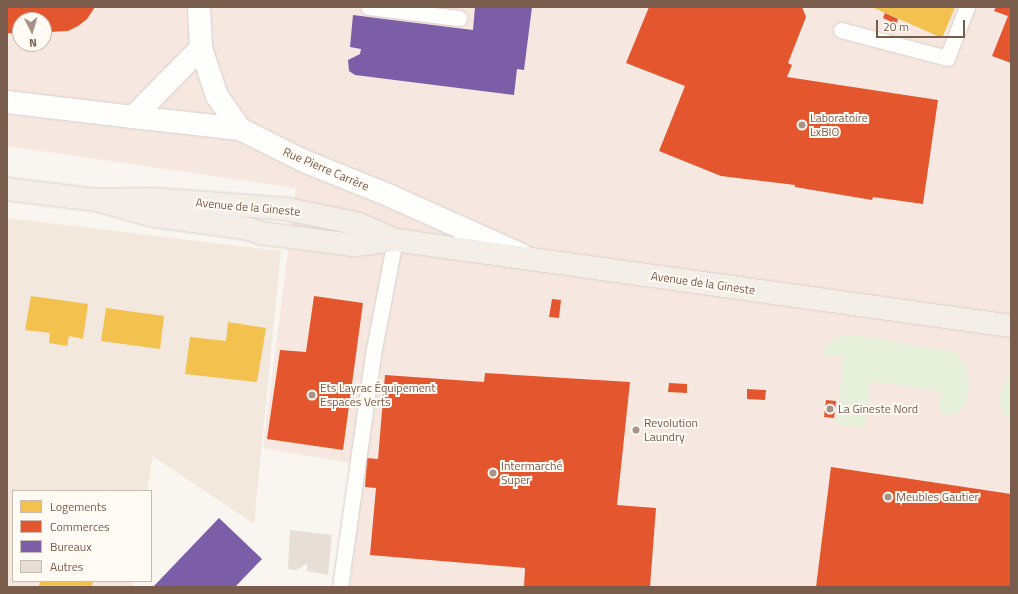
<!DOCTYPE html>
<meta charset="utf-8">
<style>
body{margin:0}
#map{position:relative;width:1018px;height:594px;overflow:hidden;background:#f9f5f0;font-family:"Titillium Web",sans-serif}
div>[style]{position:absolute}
.residential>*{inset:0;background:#f2e8de}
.commercial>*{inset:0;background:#f6e8e1}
.green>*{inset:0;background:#e7f0db}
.homes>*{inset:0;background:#f2c14e}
.shops>*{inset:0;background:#e4572e}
.offices>*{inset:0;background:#7b5ea7}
.building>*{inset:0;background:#e6ded7}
.roads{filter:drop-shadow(0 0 1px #d7d1cb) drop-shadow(0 0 1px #d7d1cb)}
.service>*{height:15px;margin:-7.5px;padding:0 7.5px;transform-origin:7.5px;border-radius:7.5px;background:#fefefd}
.minor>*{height:22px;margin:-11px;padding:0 11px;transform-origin:11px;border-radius:11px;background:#fefefd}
.primary>*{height:22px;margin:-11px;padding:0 11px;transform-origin:11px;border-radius:11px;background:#f3eee8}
.dots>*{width:11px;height:11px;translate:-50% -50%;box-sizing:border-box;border:2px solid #fffaf3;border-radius:50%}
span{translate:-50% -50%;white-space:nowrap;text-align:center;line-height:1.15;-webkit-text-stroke:4px #fffaf3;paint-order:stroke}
.poi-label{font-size:12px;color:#7a5c4d}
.left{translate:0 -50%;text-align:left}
.street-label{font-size:12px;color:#7a5c4d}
.frame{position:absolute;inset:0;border:8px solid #7a5c4d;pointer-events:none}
.legend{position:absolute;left:12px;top:490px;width:140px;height:92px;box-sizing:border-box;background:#fffaf3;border:1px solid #cabbb1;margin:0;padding:5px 7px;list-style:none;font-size:12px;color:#7a5c4d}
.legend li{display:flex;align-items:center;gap:8px;height:20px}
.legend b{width:20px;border:1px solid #cabbb1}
.north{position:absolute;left:12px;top:12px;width:40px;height:40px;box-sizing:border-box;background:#fffaf3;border:1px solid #cabbb1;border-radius:50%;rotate:175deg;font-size:11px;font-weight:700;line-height:16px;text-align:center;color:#7a5c4d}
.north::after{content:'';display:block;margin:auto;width:14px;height:18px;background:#a69286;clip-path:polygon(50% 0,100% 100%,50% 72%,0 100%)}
.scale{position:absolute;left:876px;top:20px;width:89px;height:18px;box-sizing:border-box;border:2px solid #7a5c4d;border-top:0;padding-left:5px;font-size:12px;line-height:14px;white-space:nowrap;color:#7a5c4d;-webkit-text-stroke:3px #fffaf3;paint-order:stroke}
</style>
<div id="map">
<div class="residential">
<div style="clip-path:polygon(7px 218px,281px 251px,254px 524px,153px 456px,147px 491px,13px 491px,13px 581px,134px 581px,133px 587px,7px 587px)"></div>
</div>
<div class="commercial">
<div style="clip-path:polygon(evenodd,7px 7px,1011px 7px,1011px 587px,350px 587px,363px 465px,263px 448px,296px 188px,7px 146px,7px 7px,20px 20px,44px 20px,44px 44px,20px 44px,20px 20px)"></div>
</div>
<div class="green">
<div style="clip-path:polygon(855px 335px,956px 352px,966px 367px,970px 386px,965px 405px,955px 414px,945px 415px,939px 413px,941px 392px,871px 381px,865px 427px,837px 425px,843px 356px,822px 355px,826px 345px,837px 337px)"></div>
<div style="clip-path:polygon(1011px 369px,1011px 423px,1002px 411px,999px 397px)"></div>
</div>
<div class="homes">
<div style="clip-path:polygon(872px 7px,955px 7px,942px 38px)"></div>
<div style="clip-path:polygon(31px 296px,88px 304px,83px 339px,69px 336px,67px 346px,49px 343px,50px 333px,25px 330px)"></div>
<div style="clip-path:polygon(106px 308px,164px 316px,160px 349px,101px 341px)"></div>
<div style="clip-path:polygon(228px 322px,266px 328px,257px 382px,185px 374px,190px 337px,226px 341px)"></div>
<div style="clip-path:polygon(40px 581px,93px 581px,92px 587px,39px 587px)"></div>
</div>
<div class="shops">
<div style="clip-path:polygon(7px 7px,95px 7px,87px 19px,78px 26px,68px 31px,49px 32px,47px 40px,44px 39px,44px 20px,20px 20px,20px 34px,7px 33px)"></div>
<div style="clip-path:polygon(649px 7px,802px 7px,806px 17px,788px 63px,792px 65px,787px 77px,938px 100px,923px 204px,873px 197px,872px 200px,795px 187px,795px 185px,721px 176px,659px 151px,685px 86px,626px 63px)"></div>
<div style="clip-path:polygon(996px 7px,1011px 7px,1011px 63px,992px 56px,1008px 16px,994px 11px)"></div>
<div style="clip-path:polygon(885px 13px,898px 19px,896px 24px,883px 18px)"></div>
<div style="clip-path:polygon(314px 296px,363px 303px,343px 450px,267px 439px,280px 350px,306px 352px)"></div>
<div style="clip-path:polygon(552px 299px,561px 300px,559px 318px,549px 317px)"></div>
<div style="clip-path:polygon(485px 373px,630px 382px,617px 505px,656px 508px,650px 587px,524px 587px,525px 568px,370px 555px,376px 488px,365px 487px,367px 458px,378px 459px,385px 375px,484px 382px)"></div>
<div style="clip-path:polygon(669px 383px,687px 384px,687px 393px,668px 392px)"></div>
<div style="clip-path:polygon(747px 389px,766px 390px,765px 400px,747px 399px)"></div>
<div style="clip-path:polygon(826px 400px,836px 401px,834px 418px,824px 417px)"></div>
<div style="clip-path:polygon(831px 467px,1011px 494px,1011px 587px,816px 587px)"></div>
</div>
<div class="offices">
<div style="clip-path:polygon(475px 7px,532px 7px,524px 70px,517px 69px,514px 95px,355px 75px,349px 71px,348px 60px,360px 54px,361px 49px,350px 47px,353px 15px,473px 30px)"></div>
<div style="clip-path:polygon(219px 518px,262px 559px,235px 587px,153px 587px)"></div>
</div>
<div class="building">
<div style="clip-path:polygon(290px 530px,332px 535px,328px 575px,307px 571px,307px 564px,296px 570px,288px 569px)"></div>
</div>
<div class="roads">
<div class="service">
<div style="left:368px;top:7px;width:92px;rotate:6.9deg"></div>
<div style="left:841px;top:30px;width:110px;rotate:14.8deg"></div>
<div style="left:947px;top:58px;width:55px;rotate:-68.6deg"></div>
<div style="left:340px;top:587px;width:240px;rotate:-81.9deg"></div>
<div style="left:374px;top:349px;width:111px;rotate:-79.1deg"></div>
</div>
<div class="minor">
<div style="left:199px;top:7px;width:41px;rotate:87.2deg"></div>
<div style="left:201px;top:48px;width:51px;rotate:71.6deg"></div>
<div style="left:217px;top:96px;width:40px;rotate:55.1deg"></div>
<div style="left:240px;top:129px;width:72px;rotate:26.6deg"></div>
<div style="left:304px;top:161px;width:91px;rotate:22deg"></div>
<div style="left:388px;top:195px;width:147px;rotate:24.1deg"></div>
<div style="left:7px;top:102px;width:127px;rotate:6.8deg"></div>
<div style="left:133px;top:117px;width:97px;rotate:-45.4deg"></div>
<div style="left:133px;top:117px;width:108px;rotate:6.4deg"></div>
</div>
<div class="primary">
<div style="left:7px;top:189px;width:90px;rotate:7deg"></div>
<div style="left:96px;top:200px;width:56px;rotate:-1deg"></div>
<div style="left:152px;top:199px;width:135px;rotate:4.2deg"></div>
<div style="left:287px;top:209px;width:74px;rotate:11.8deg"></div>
<div style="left:359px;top:224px;width:39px;rotate:24deg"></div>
<div style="left:96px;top:200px;width:56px;rotate:15.5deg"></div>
<div style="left:150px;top:215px;width:100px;rotate:8deg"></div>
<div style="left:249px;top:229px;width:12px;rotate:20deg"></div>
<div style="left:260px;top:233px;width:95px;rotate:7.3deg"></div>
<div style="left:354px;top:245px;width:41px;rotate:-7deg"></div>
<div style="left:395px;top:240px;width:622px;rotate:7.95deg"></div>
</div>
</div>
<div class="dots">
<div style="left:802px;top:125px;background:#a69286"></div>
<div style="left:312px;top:395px;background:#a69286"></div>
<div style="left:830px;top:409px;background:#a69286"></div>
<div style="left:636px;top:430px;background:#a69286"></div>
<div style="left:493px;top:473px;background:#a69286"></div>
<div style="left:888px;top:497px;background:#a69286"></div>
</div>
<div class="poi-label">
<span class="left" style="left:810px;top:125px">Laboratoire<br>LxBIO</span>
<span class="left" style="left:320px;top:395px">Ets Layrac Équipement<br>Espaces Verts</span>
<span class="left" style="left:838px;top:409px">La Gineste Nord</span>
<span class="left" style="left:644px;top:430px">Revolution<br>Laundry</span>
<span class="left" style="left:501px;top:473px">Intermarché<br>Super</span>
<span class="left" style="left:896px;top:497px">Meubles Gautier</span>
</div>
<div class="street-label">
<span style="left:326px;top:169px;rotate:23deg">Rue Pierre Carrère</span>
<span style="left:248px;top:207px;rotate:5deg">Avenue de la Gineste</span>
<span style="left:703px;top:283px;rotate:8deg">Avenue de la Gineste</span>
</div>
<div class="frame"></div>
<ul class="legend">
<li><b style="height:11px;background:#f2c14e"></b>Logements</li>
<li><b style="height:11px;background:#e4572e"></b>Commerces</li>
<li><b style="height:11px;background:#7b5ea7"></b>Bureaux</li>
<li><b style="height:11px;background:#e6ded7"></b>Autres</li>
</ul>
<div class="north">N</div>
<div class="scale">20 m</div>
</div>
